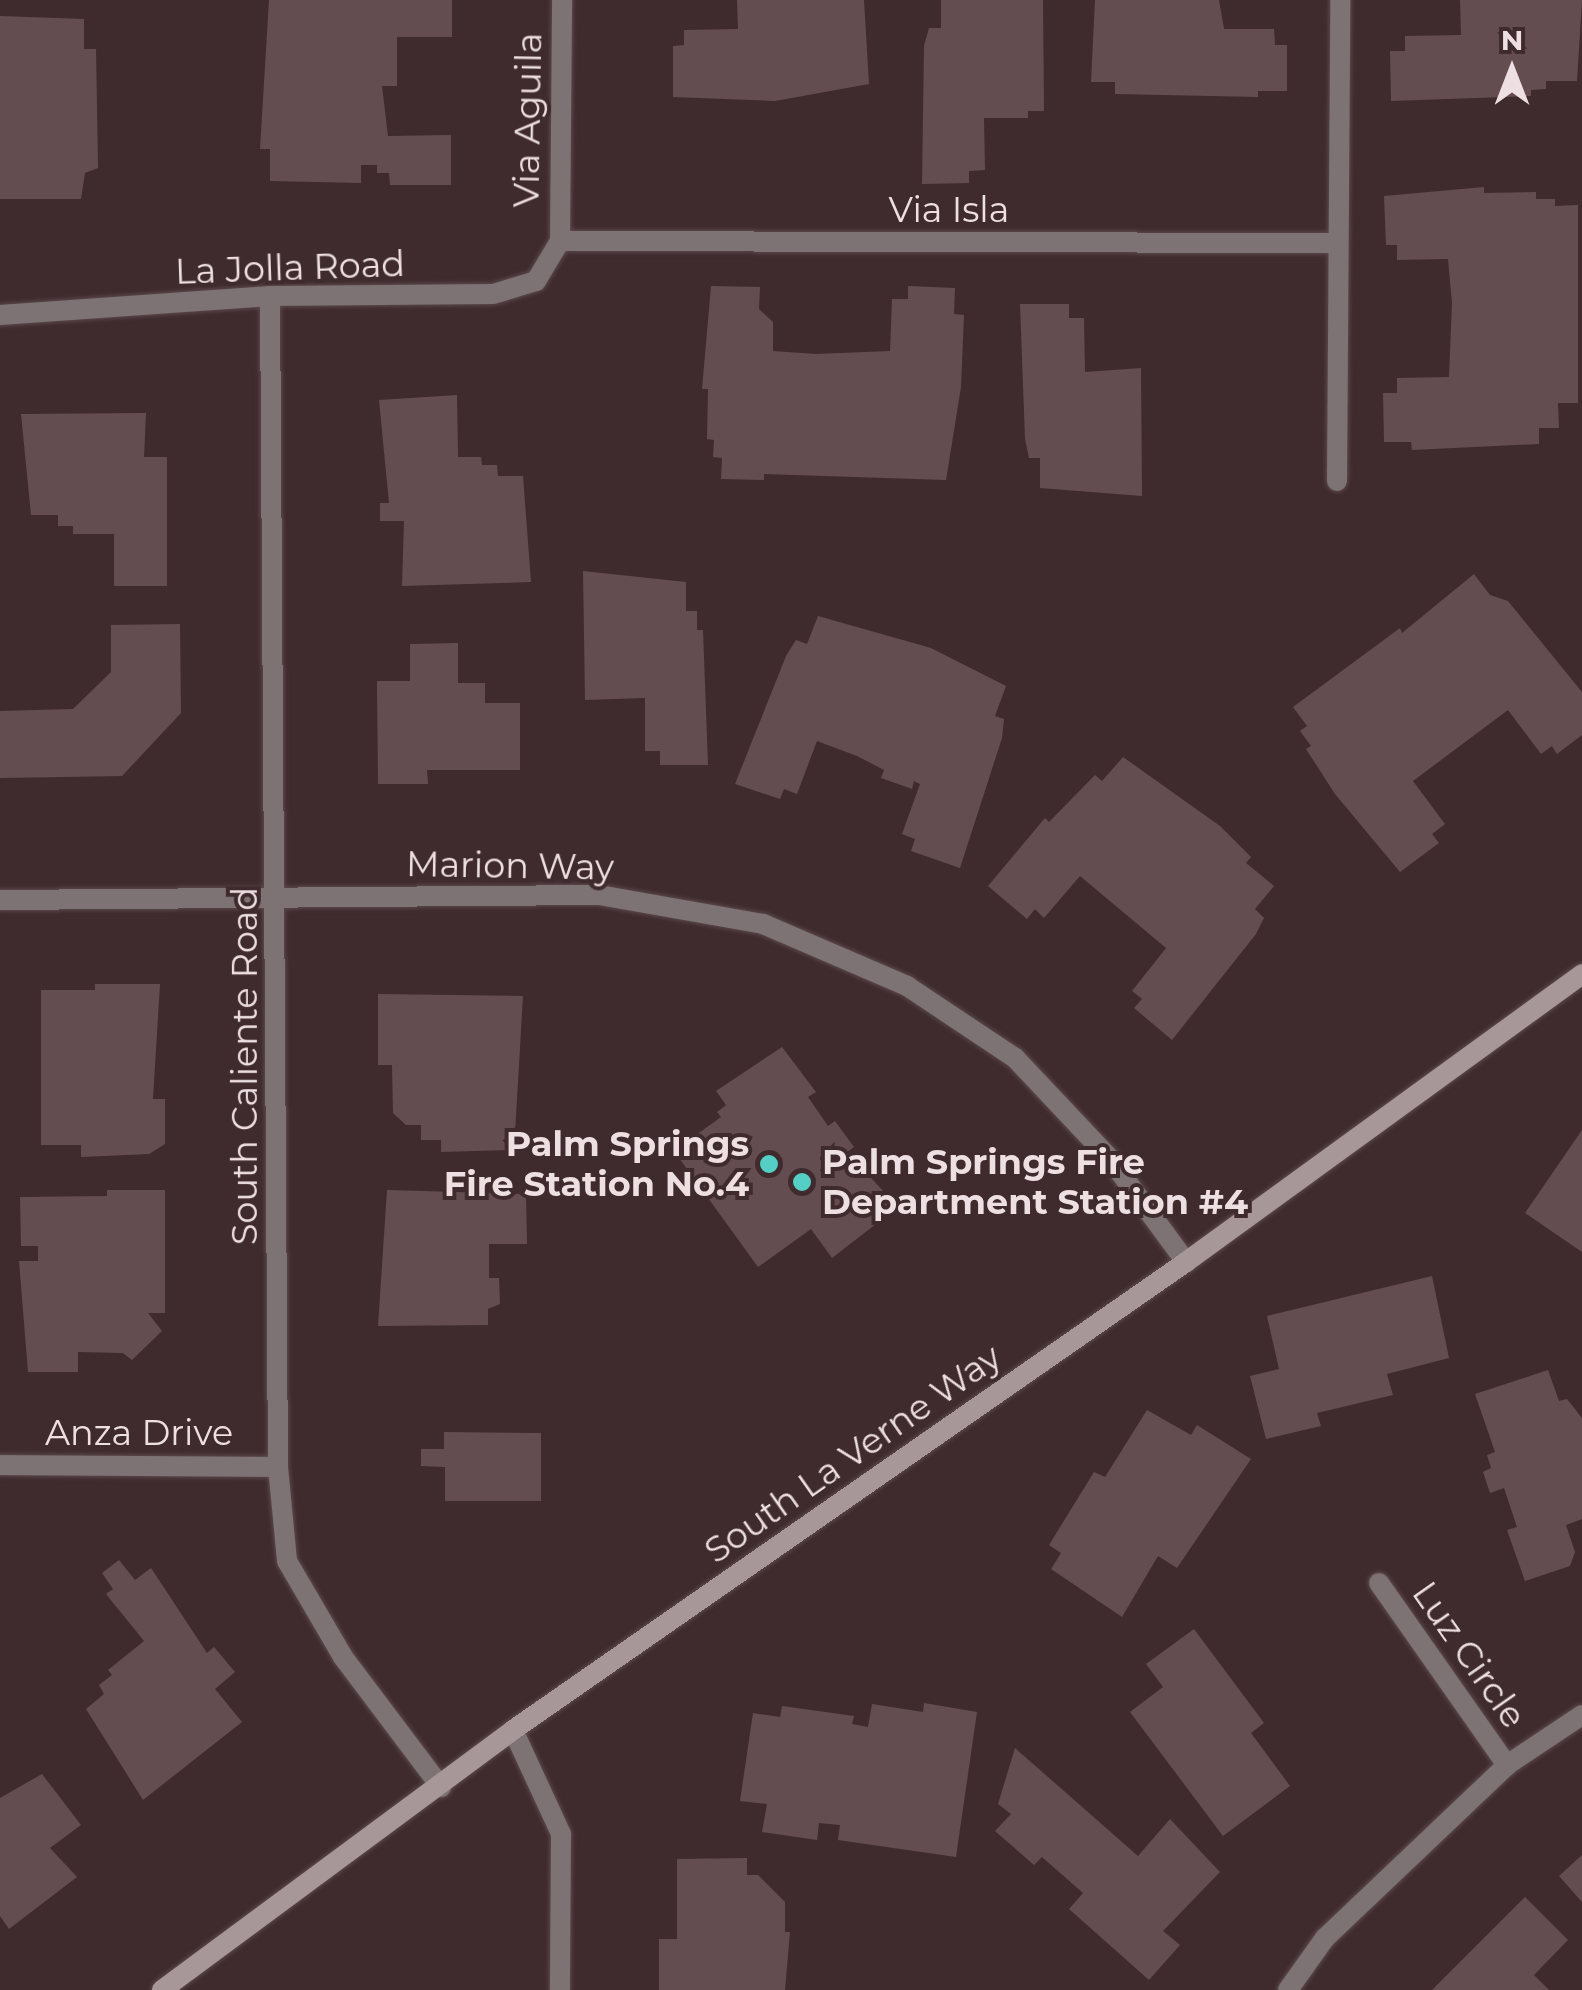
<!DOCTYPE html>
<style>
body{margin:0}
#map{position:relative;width:1582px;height:1990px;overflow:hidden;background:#3f2b2e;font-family:Montserrat,sans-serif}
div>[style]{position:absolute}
.building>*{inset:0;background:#644d51}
.roads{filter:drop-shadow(0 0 2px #5b484b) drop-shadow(0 0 2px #5b484b)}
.street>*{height:20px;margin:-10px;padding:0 10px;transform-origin:10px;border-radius:10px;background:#7d7274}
.secondary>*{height:20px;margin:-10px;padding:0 10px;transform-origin:10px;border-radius:10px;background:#a89799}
.dots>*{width:28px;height:28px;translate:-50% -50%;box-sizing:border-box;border:5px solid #3f2b2e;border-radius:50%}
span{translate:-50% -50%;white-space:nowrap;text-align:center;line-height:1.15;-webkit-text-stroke:8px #3f2b2e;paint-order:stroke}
.street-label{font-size:35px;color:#eddfe2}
.poi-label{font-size:35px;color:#eddfe2;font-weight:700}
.right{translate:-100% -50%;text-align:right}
.left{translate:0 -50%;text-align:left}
.north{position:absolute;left:1462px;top:20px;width:100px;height:100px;-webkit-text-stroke:8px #3f2b2e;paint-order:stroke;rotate:0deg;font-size:28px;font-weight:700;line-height:40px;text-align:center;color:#eddfe2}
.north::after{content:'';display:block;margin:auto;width:35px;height:45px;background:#eddfe2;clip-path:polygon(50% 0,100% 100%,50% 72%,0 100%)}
</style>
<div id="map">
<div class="building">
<div style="clip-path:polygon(269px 0,452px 0,452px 37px,397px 37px,397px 86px,382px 86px,388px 136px,451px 135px,451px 185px,390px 185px,389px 173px,377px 173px,377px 165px,361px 165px,361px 183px,270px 181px,270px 149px,260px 149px)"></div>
<div style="clip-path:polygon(737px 0,864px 0,869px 84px,775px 101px,673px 97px,673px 46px,684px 45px,684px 30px,738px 29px)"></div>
<div style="clip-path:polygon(941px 0,1043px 0,1044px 111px,1028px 111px,1028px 118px,984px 118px,985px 170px,969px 171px,969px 183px,922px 184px,924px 46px,929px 28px,941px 28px)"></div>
<div style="clip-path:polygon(1095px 0,1219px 0,1224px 29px,1274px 29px,1275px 45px,1287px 45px,1287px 91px,1258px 91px,1258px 97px,1115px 94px,1115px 82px,1091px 82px)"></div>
<div style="clip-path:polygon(1460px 0,1582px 0,1577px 81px,1546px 81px,1546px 89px,1531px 90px,1531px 96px,1391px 101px,1390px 51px,1405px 51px,1405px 36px,1461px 35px)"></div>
<div style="clip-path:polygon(0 16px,84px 19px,84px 49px,96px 49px,98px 168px,85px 173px,81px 199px,0 199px)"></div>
<div style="clip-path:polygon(1484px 187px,1484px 193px,1536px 192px,1536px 199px,1555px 199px,1555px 206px,1578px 205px,1578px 403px,1558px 403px,1559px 428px,1539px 428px,1539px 444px,1412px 450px,1411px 442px,1384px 442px,1383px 393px,1397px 393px,1397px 378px,1449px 377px,1452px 303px,1448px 259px,1397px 260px,1397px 245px,1386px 245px,1384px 196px)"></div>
<div style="clip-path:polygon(711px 286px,760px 287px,759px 309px,773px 322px,773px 351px,816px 354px,890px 351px,892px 299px,908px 299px,908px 286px,955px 288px,954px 314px,964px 315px,961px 387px,946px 480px,764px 474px,764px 480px,721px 479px,722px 458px,713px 457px,714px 440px,707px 439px,708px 389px,702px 389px)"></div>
<div style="clip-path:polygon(1020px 304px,1069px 304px,1069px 318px,1084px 318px,1085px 372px,1141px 368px,1142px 496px,1040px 488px,1040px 458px,1029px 458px,1025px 439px)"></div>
<div style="clip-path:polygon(457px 395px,458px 457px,481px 457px,482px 465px,497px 465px,498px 476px,523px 476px,531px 582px,402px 586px,404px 521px,380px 521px,380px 503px,389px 503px,379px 400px)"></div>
<div style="clip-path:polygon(146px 413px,144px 457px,167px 457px,167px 586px,114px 586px,114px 534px,73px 534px,73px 526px,58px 526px,58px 515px,31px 515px,21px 414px)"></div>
<div style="clip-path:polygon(583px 571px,686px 582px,686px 611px,697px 611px,697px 630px,703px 630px,708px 765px,660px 765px,660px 751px,645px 751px,645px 698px,585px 700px)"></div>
<div style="clip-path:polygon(1474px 574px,1490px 595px,1508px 601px,1582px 692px,1582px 735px,1557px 754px,1552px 746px,1541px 754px,1508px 710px,1413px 781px,1445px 824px,1432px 834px,1439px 843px,1400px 872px,1335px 794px,1306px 749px,1311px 746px,1300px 731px,1307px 726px,1293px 707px,1400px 628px,1402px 633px)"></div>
<div style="clip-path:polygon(818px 616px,931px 648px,1006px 686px,995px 716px,1004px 719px,1002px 738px,960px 868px,911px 851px,915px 839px,902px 834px,920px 784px,914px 781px,912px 789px,881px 778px,884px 770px,857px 756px,817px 741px,797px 794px,784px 789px,780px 799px,735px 784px,786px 656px,796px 640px,807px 644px)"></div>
<div style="clip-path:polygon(180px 624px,181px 713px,122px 776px,0 778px,0 711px,73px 709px,111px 672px,111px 625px)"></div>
<div style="clip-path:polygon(458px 643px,458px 683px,485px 683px,485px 703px,520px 703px,520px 770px,427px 770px,428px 784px,378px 784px,377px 681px,410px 681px,410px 644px)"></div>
<div style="clip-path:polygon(1123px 757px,1220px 826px,1251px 857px,1246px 863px,1274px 886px,1255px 909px,1264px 918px,1256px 934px,1172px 1040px,1134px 1008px,1142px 999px,1132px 991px,1166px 948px,1080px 876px,1044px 918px,1035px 909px,1027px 919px,988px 886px,1045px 818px,1049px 822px,1095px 775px,1102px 781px)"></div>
<div style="clip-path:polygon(95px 984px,160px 984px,153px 1099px,165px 1099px,165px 1144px,149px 1154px,81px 1157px,81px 1145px,41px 1145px,41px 990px,95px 990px)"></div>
<div style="clip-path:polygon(378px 994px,523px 996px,514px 1150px,441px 1152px,441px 1140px,421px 1140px,421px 1125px,406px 1125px,393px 1113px,392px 1065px,378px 1065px)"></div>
<div style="clip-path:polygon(782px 1047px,816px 1092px,808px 1097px,828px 1126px,835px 1121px,854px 1147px,847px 1152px,898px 1207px,832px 1258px,811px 1229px,758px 1267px,674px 1151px,721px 1117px,717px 1112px,726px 1105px,716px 1091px)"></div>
<div style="clip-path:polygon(1582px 1130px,1582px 1252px,1525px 1213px)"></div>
<div style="clip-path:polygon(107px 1190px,165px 1190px,165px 1313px,148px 1313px,162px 1331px,132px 1360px,123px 1353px,78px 1352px,78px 1372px,28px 1372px,19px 1261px,38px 1261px,38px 1246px,21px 1246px,20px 1197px,107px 1196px)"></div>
<div style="clip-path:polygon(387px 1190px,526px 1194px,527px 1244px,489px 1244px,489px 1278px,499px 1278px,500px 1304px,488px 1309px,488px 1325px,378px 1326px)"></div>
<div style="clip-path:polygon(1432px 1276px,1449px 1358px,1387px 1374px,1393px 1395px,1317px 1413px,1321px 1426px,1266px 1439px,1250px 1376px,1279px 1369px,1267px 1316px)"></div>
<div style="clip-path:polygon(1548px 1370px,1559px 1401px,1567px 1399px,1582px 1418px,1582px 1519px,1566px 1525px,1575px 1552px,1570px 1566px,1525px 1581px,1507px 1530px,1517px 1527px,1504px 1488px,1490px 1493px,1483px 1472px,1491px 1468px,1487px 1455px,1495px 1452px,1475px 1394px)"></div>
<div style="clip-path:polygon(1147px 1410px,1191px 1435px,1197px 1425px,1251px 1459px,1177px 1568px,1158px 1556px,1122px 1617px,1051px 1569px,1061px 1553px,1049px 1545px,1094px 1472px,1105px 1477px)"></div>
<div style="clip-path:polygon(444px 1432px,541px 1433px,541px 1501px,445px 1501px,445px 1467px,421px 1466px,421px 1449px,444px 1449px)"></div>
<div style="clip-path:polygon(119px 1560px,135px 1580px,151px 1568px,207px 1653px,214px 1647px,235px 1672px,215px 1689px,242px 1722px,143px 1800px,86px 1709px,104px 1694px,99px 1685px,112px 1675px,108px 1670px,144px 1641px,106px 1594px,113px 1589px,102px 1573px)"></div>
<div style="clip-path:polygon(1194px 1629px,1264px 1723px,1251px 1733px,1290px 1786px,1223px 1836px,1130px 1712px,1163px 1687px,1146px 1664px)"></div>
<div style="clip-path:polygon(924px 1703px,977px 1712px,956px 1857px,838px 1840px,840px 1825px,819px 1823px,817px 1840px,762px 1832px,767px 1804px,740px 1801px,753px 1713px,780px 1717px,782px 1706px,854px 1716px,852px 1724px,868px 1727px,872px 1704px,923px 1712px)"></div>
<div style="clip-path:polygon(1015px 1748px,1138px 1856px,1170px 1819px,1220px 1872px,1163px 1931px,1180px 1945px,1149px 1980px,1069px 1909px,1083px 1893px,1042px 1857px,1034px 1865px,995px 1831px,1011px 1814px,998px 1804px)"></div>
<div style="clip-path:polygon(42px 1774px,81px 1825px,50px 1848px,77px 1877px,9px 1929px,0 1916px,0 1798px)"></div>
<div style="clip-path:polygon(1582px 1855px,1582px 1902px,1559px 1876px)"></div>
<div style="clip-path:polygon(747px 1858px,747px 1875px,758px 1875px,785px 1902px,785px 1932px,790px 1932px,785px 1990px,659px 1990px,659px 1939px,677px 1939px,677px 1859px)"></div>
<div style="clip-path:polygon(1525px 1897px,1568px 1940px,1534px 1975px,1549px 1990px,1432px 1990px)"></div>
</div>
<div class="roads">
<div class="street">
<div style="left:560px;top:241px;width:778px;rotate:0.15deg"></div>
<div style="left:560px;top:241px;width:241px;rotate:-89.5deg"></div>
<div style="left:270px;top:296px;width:1171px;rotate:89.61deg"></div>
<div style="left:278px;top:1467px;width:94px;rotate:84.5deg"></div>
<div style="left:287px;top:1561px;width:111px;rotate:59.7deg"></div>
<div style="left:343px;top:1657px;width:163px;rotate:53deg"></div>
<div style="left:0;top:315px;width:271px;rotate:-4deg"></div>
<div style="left:270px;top:296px;width:223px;rotate:-0.5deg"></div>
<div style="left:493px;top:294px;width:45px;rotate:-16.8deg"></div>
<div style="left:536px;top:281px;width:47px;rotate:-59deg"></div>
<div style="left:1337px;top:481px;width:481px;rotate:-89.6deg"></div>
<div style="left:0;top:900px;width:599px;rotate:-0.48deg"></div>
<div style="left:599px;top:895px;width:167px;rotate:10deg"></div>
<div style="left:763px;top:924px;width:157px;rotate:23.3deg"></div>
<div style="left:907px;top:986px;width:130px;rotate:33.7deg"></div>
<div style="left:1015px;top:1058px;width:140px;rotate:46.7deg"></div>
<div style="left:1111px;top:1160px;width:127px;rotate:53.7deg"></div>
<div style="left:0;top:1465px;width:278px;rotate:0.4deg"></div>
<div style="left:1379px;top:1583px;width:223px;rotate:54.9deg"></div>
<div style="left:513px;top:1730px;width:115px;rotate:65.2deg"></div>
<div style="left:561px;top:1834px;width:156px;rotate:90.4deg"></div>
<div style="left:1288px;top:1990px;width:64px;rotate:-54.6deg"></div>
<div style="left:1325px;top:1938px;width:251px;rotate:-43.5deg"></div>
<div style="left:1507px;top:1765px;width:90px;rotate:-33.7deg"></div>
</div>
<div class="secondary">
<div style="left:162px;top:1990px;width:437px;rotate:-36.5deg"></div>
<div style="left:513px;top:1730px;width:820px;rotate:-34.81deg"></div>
<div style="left:1186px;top:1262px;width:490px;rotate:-36deg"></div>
</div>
</div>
<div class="dots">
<div style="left:769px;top:1164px;background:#55cec5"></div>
<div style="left:802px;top:1182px;background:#55cec5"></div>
</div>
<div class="street-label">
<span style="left:528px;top:120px;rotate:-89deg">Via Aguila</span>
<span style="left:949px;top:210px">Via Isla</span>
<span style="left:290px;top:268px;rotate:-2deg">La Jolla Road</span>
<span style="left:510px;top:866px;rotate:1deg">Marion Way</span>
<span style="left:245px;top:1066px;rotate:-90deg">South Caliente Road</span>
<span style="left:139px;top:1433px">Anza Drive</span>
<span style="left:853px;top:1454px;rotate:-35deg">South La Verne Way</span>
<span style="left:1469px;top:1655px;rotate:55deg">Luz Circle</span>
</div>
<div class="poi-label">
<span class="right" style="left:749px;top:1164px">Palm Springs<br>Fire Station No.4</span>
<span class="left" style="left:822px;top:1182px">Palm Springs Fire<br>Department Station #4</span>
</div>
<div class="north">N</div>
</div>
